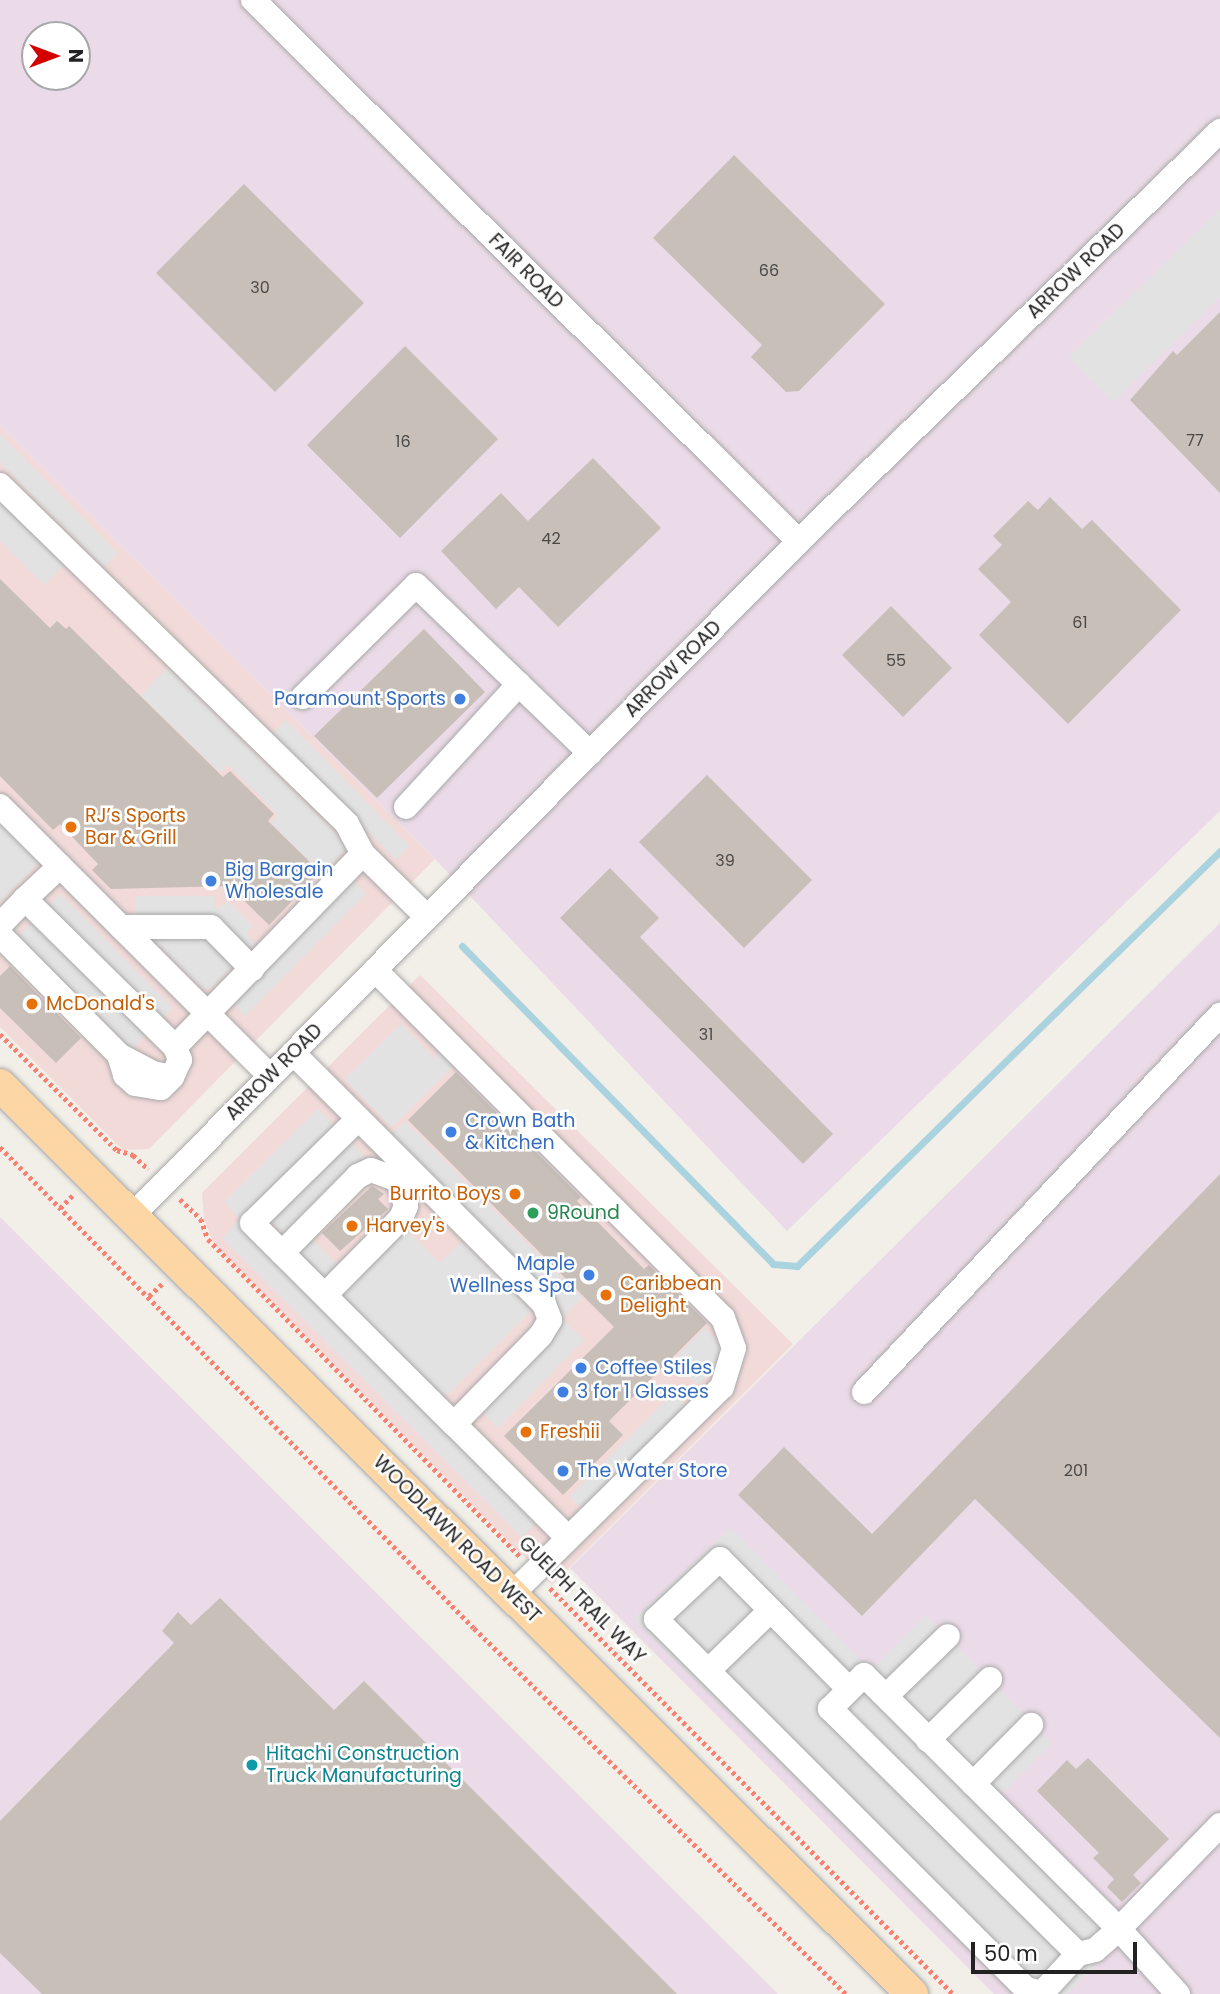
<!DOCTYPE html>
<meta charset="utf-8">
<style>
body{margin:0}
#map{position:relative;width:1220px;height:1994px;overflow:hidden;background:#f2efe9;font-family:Poppins,sans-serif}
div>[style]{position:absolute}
.commercial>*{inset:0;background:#f2dad9}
.industrial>*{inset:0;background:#ebdbe8}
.parking>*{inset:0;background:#e2e2e2}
.stream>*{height:7px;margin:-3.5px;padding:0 3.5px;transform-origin:3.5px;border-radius:3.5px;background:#aad3df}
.building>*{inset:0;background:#c7bfb8}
.path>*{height:4.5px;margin-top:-2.25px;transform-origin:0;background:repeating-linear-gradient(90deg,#fa8072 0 3.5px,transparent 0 7px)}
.roads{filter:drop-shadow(0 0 2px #a9a9a9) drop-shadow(0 0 2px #a9a9a9)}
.minor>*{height:24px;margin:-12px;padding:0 12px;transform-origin:12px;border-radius:12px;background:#fff}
.major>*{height:32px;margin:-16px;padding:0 16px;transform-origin:16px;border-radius:16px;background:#fcd6a4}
.dots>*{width:19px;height:19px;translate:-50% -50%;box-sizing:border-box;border:4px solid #fff;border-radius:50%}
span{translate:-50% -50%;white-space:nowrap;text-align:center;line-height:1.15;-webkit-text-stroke:5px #fff;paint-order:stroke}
.number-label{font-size:16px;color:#4b4948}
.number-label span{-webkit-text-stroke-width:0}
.street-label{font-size:19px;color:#222}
.shop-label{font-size:19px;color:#366cbe}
.right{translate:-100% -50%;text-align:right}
.left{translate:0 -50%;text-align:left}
.food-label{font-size:19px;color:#c56008}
.leisure-label{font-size:19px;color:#27864d}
.culture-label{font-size:19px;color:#0d838f}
.north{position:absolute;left:21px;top:21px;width:70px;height:70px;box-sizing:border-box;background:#fff;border:2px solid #a7a7a7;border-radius:50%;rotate:90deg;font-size:19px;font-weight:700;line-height:28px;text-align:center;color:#222}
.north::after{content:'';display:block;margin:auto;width:24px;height:32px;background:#d40000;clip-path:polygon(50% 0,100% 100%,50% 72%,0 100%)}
.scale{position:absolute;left:971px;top:1942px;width:166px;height:32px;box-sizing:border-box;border:4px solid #222;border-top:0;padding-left:9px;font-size:21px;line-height:24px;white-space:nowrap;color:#222;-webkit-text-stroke:5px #fff;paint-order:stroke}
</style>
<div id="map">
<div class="commercial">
<div style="clip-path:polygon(0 425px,435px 859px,149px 1149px,123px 1150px,0 1027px)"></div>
<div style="clip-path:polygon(420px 975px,793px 1344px,552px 1585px,214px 1244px,204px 1219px,202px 1193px)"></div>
</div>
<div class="industrial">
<div style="clip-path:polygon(evenodd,0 0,1220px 0,1220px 811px,787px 1231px,435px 859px,0 425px,0 0,35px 35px,77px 35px,77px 77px,35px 77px,35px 35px)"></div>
<div style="clip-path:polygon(1220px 923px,1220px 1994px,994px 1994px,570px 1568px)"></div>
<div style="clip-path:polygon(0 1217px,778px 1994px,0 1994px)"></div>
</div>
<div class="parking">
<div style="clip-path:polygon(1220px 209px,1220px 297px,1113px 402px,1069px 357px)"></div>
<div style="clip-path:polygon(0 434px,118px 553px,104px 567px,0 462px)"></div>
<div style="clip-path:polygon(0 499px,65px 564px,44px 585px,0 541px)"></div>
<div style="clip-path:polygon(167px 668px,348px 846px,322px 873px,271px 822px,278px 814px,228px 765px,220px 772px,141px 695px)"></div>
<div style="clip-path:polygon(286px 720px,410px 846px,396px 860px,273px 733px)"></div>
<div style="clip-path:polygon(0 822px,40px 861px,0 902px)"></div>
<div style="clip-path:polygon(352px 879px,366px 894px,245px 1016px,230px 1001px)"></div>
<div style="clip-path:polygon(60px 894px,173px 1008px,132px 1049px,19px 936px)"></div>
<div style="clip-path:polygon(136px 896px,214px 896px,215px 910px,228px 901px,253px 926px,247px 933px,255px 944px,212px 988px,202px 988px,130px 917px,136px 911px)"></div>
<div style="clip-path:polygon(401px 1024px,434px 1058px,440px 1052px,453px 1066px,392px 1127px,345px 1079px)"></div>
<div style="clip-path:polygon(318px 1109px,364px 1156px,285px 1235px,254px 1205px,289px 1262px,312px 1239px,337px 1264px,315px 1287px,543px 1516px,522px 1537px,222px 1238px,240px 1219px,224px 1202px)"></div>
<div style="clip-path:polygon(405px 1121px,582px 1298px,562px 1318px,584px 1340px,498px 1428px,474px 1405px,560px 1316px,385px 1141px)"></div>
<div style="clip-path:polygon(405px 1228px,440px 1263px,462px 1241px,531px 1311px,444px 1398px,339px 1294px)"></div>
<div style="clip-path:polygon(705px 1328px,730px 1354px,698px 1385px,673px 1361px)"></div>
<div style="clip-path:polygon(674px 1392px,693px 1412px,589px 1516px,570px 1496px)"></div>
<div style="clip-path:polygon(731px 1528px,871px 1670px,926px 1615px,1052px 1743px,997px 1799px,1117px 1907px,1105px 1956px,1067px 1994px,1014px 1994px,633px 1619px)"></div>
</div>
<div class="stream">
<div style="left:462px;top:946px;width:445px;rotate:45.6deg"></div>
<div style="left:773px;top:1264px;width:24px;rotate:5deg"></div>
<div style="left:797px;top:1266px;width:593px;rotate:-44.45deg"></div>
</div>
<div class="building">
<div style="clip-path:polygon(734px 155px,885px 304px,799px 391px,786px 392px,751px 357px,762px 345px,653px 238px)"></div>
<div style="clip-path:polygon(244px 184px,364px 303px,275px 392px,156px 273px)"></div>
<div style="clip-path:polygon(1220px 312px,1220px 493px,1130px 400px,1173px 351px,1177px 355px)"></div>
<div style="clip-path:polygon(405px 346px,498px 439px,400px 538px,307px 445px)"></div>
<div style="clip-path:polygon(593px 458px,661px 528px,558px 627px,519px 587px,496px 609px,441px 551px,501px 493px,528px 521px)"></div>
<div style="clip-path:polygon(1050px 497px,1082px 529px,1092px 520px,1181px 610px,1068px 724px,979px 635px,1011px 602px,978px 569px,1002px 545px,993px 536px,1028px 501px,1038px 510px)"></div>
<div style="clip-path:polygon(0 579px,50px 628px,57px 621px,66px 629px,69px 626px,223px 777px,230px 771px,274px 814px,268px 821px,320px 872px,269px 925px,229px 886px,111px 889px,92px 870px,98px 864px,60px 824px,53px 830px,0 776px)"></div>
<div style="clip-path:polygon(891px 606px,952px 668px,903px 717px,842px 655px)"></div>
<div style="clip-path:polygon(424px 629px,485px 692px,377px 798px,314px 736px)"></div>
<div style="clip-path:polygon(707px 775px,812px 880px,744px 948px,639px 842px)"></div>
<div style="clip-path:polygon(610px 868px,659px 918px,640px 937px,833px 1134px,803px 1164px,560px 918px)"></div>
<div style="clip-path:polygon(10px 966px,81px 1038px,56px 1063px,0 1008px,0 976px)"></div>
<div style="clip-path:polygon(456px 1072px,581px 1197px,577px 1201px,644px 1269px,649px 1265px,707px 1323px,609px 1421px,623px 1435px,563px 1495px,504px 1436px,614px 1327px,408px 1120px)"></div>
<div style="clip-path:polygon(1220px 1174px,1220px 1738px,975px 1499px,862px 1616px,738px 1495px,784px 1447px,872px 1534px)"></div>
<div style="clip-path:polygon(372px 1186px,384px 1194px,378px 1199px,388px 1209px,340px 1251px,322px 1233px)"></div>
<div style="clip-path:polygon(220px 1598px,334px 1710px,364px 1681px,677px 1994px,42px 1994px,0 1953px,0 1821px,174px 1643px,162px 1631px,178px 1612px,191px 1625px)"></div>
<div style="clip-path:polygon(1088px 1758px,1169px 1839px,1133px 1875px,1141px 1883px,1122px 1902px,1107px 1887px,1114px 1879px,1093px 1858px,1099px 1853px,1037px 1791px,1067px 1760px,1076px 1769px)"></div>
</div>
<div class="path">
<div style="left:0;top:1034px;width:165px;rotate:44.8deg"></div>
<div style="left:117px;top:1150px;width:17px;rotate:17deg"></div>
<div style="left:133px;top:1155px;width:21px;rotate:43deg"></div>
<div style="left:0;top:1147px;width:675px;rotate:45.42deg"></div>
<div style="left:474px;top:1628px;width:522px;rotate:44.53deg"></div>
<div style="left:180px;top:1199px;width:29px;rotate:44deg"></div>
<div style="left:201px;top:1219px;width:21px;rotate:71deg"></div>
<div style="left:208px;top:1239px;width:445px;rotate:45.5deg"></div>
<div style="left:60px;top:1208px;width:21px;rotate:-45deg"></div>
<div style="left:149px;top:1296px;width:18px;rotate:-43deg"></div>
<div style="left:550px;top:1588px;width:572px;rotate:45.21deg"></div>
</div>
<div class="roads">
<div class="minor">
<div style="left:253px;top:0;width:769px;rotate:44.74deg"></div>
<div style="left:0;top:485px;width:485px;rotate:44.3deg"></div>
<div style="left:347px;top:824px;width:34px;rotate:62deg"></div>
<div style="left:363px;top:854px;width:90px;rotate:44.5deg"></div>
<div style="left:303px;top:697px;width:159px;rotate:-44.7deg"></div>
<div style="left:416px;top:585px;width:242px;rotate:44deg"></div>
<div style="left:0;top:806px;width:382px;rotate:45deg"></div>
<div style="left:406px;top:807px;width:167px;rotate:-47.4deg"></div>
<div style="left:60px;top:866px;width:48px;rotate:136.7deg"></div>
<div style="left:25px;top:899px;width:211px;rotate:44.6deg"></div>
<div style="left:175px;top:1047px;width:269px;rotate:-45.8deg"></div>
<div style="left:0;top:925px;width:36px;rotate:-46deg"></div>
<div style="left:121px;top:927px;width:90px"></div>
<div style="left:211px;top:927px;width:59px;rotate:45.7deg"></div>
<div style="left:0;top:935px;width:169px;rotate:45.2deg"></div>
<div style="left:119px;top:1055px;width:38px;rotate:28deg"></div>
<div style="left:153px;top:1073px;width:19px;rotate:12deg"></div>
<div style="left:172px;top:1077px;width:19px;rotate:-65deg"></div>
<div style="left:180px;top:1060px;width:14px;rotate:-111deg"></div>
<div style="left:375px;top:970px;width:492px;rotate:45deg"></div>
<div style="left:723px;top:1318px;width:32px;rotate:70deg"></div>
<div style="left:734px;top:1348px;width:41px;rotate:107.1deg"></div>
<div style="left:722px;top:1387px;width:295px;rotate:135.4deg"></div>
<div style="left:293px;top:1053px;width:355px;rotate:45deg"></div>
<div style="left:544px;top:1304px;width:17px;rotate:69deg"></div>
<div style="left:550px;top:1320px;width:17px;rotate:121deg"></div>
<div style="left:541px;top:1335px;width:124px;rotate:134.3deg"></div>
<div style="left:454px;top:1424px;width:161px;rotate:45deg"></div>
<div style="left:119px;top:1055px;width:21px;rotate:73deg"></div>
<div style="left:125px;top:1075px;width:13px;rotate:42deg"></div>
<div style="left:135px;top:1084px;width:26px;rotate:9deg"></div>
<div style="left:161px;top:1088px;width:16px;rotate:-45deg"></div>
<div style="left:358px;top:1119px;width:148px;rotate:135.5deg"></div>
<div style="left:252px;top:1223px;width:285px;rotate:44.9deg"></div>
<div style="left:133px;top:1215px;width:948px;rotate:-45.34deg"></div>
<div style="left:799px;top:541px;width:588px;rotate:-44.24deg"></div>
<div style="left:282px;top:1253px;width:108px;rotate:-45.4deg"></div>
<div style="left:358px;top:1176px;width:14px;rotate:-25deg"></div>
<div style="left:371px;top:1170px;width:29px;rotate:20deg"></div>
<div style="left:398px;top:1180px;width:27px;rotate:73deg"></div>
<div style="left:406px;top:1206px;width:13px;rotate:113deg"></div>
<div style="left:401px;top:1218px;width:108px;rotate:134.6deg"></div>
<div style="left:864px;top:1392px;width:519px;rotate:-46.64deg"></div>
<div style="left:709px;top:1670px;width:86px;rotate:-44.1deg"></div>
<div style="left:849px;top:1689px;width:183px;rotate:-134.8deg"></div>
<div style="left:720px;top:1559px;width:88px;rotate:136.8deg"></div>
<div style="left:656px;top:1619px;width:523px;rotate:45deg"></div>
<div style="left:1026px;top:1989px;width:16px;rotate:14deg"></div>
<div style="left:1042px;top:1993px;width:53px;rotate:-47.3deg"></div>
<div style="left:1078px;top:1954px;width:349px;rotate:-135.3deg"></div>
<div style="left:830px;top:1709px;width:48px;rotate:-45deg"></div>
<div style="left:864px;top:1675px;width:360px;rotate:44.9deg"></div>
<div style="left:1119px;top:1929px;width:88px;rotate:47.8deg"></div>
<div style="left:886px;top:1696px;width:86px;rotate:-44.1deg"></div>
<div style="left:928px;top:1740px;width:87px;rotate:-44.5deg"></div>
<div style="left:973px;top:1784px;width:83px;rotate:-45.5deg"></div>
<div style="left:1078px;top:1954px;width:17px;rotate:-13deg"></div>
<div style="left:1095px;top:1950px;width:32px;rotate:-41deg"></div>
<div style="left:1119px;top:1929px;width:145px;rotate:-45.8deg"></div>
</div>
<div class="major">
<div style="left:0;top:1085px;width:1288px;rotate:44.91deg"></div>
</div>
</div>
<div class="dots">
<div style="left:460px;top:699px;background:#3f7fe0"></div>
<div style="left:71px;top:827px;background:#e8710a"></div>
<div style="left:211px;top:881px;background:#3f7fe0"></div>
<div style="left:32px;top:1004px;background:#e8710a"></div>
<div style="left:451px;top:1132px;background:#3f7fe0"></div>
<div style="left:515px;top:1194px;background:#e8710a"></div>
<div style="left:533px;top:1213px;background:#2e9e5b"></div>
<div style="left:352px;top:1226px;background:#e8710a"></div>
<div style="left:589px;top:1275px;background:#3f7fe0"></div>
<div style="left:606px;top:1295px;background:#e8710a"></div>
<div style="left:581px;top:1368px;background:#3f7fe0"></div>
<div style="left:563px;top:1392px;background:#3f7fe0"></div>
<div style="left:526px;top:1432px;background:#e8710a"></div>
<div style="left:563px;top:1471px;background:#3f7fe0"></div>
<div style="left:252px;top:1765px;background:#0f9aa8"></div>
</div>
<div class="number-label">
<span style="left:769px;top:271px">66</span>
<span style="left:260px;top:288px">30</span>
<span style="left:1195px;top:441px">77</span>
<span style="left:403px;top:442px">16</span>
<span style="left:551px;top:539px">42</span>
<span style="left:1080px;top:623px">61</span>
<span style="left:896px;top:661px">55</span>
<span style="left:725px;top:861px">39</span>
<span style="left:706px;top:1035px">31</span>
<span style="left:1076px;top:1471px">201</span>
</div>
<div class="street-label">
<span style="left:526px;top:271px;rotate:45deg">FAIR ROAD</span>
<span style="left:1076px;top:271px;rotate:-44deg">ARROW ROAD</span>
<span style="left:673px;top:669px;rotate:-45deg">ARROW ROAD</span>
<span style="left:274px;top:1072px;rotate:-45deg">ARROW ROAD</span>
<span style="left:457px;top:1539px;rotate:45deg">WOODLAWN ROAD WEST</span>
<span style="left:582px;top:1600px;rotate:45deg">GUELPH TRAIL WAY</span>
</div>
<div class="shop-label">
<span class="right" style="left:446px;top:699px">Paramount Sports</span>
<span class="left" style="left:225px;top:881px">Big Bargain<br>Wholesale</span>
<span class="left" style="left:465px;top:1132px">Crown Bath<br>&amp; Kitchen</span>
<span class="right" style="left:575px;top:1275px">Maple<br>Wellness Spa</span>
<span class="left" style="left:595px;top:1368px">Coffee Stiles</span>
<span class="left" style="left:577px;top:1392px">3 for 1 Glasses</span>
<span class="left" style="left:577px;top:1471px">The Water Store</span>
</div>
<div class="food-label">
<span class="left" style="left:85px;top:827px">RJ’s Sports<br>Bar &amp; Grill</span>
<span class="left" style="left:46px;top:1004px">McDonald's</span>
<span class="right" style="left:501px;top:1194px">Burrito Boys</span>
<span class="left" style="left:366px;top:1226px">Harvey's</span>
<span class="left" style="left:620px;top:1295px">Caribbean<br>Delight</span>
<span class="left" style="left:540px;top:1432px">Freshii</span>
</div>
<div class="leisure-label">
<span class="left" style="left:547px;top:1213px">9Round</span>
</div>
<div class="culture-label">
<span class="left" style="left:266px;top:1765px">Hitachi Construction<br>Truck Manufacturing</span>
</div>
<div class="north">N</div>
<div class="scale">50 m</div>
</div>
